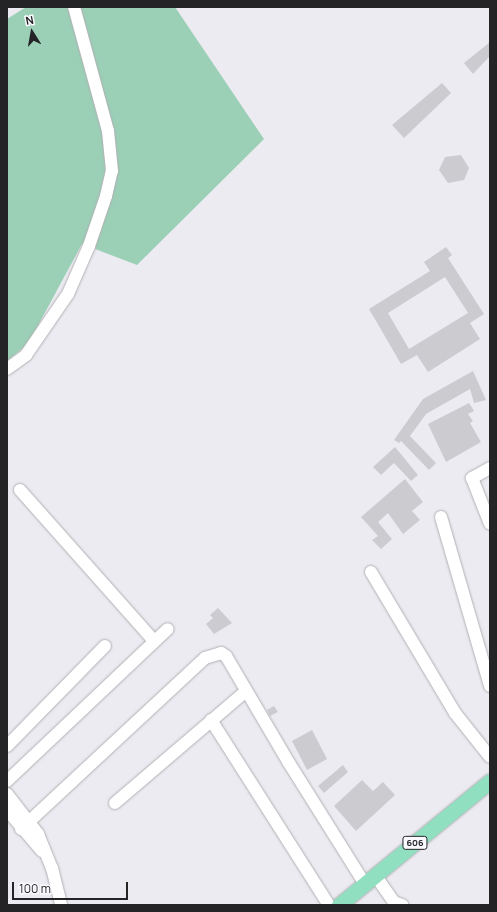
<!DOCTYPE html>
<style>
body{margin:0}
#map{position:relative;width:497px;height:912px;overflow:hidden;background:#ecebf1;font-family:Manrope,sans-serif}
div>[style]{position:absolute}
.green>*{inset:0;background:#9bd0b6}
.building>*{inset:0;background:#cccbd0}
.roads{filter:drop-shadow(0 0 1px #b1b0b5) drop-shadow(0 0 1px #b1b0b5)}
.minor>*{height:12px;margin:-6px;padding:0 6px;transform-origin:6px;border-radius:6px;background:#fff}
.major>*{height:15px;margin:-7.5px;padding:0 7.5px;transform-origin:7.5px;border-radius:7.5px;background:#91dfc1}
span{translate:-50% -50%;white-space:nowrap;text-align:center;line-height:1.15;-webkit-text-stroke:3px #faf9fe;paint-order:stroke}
.shield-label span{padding:1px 3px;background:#faf9fe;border:1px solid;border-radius:3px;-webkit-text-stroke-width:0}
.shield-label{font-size:9px;color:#242426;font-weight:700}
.frame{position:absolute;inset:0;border:8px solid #242426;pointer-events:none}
.north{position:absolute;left:12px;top:12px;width:40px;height:40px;-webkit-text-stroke:3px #faf9fe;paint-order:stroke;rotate:349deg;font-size:11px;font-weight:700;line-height:16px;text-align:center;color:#242426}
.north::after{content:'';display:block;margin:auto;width:14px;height:18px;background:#242426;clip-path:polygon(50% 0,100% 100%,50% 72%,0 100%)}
.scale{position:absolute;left:12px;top:882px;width:116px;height:18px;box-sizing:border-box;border:2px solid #242426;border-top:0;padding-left:5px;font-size:12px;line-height:14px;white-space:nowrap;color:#242426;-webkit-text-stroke:3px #faf9fe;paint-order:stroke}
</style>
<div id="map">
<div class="green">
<div style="clip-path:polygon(26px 7px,175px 7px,264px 139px,137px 265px,82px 244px,28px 344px,7px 361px,7px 19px)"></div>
</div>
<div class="building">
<div style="clip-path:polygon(490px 42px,490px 56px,473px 74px,464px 63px)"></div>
<div style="clip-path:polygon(442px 83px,451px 93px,404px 138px,392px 125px)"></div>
<div style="clip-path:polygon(461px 155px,469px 168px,464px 180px,448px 183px,439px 170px,445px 157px)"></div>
<div style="clip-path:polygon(evenodd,446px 247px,452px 255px,448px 258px,484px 314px,470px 323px,480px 339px,428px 372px,417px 355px,401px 364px,369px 309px,430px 271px,424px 262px,446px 247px,445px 277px,468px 313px,409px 349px,388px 313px,445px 277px)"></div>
<div style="clip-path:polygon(473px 371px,486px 400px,474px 403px,470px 389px,426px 414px,410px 436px,436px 463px,429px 470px,401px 441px,399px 443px,394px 440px,423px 399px)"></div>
<div style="clip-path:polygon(469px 403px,474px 411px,468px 414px,473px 421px,470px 423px,481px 442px,446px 462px,428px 424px)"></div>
<div style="clip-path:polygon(395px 447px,418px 475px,411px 481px,394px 463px,381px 475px,373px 467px)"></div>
<div style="clip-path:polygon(405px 479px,423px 502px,412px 511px,420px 520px,403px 534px,388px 513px,378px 522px,392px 539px,381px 549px,372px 540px,378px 536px,361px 517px)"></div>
<div style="clip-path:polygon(218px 608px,232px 623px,214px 634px,206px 624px,213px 618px,210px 615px)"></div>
<div style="clip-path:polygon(274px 706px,278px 712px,270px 716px,267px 710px)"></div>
<div style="clip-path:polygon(312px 730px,327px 759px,307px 770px,292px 741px)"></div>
<div style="clip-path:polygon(343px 765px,348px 772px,324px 793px,318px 786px)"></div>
<div style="clip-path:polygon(362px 780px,373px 791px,383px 782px,395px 795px,356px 831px,334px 806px)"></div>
</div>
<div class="roads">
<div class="minor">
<div style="left:7px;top:369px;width:24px;rotate:-36deg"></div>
<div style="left:26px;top:355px;width:74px;rotate:-55.5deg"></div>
<div style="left:68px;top:294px;width:52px;rotate:-66.4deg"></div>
<div style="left:89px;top:246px;width:53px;rotate:-71.2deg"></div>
<div style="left:106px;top:196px;width:26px;rotate:-77deg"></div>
<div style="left:112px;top:171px;width:40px;rotate:-95.7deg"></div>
<div style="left:108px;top:131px;width:129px;rotate:-105.3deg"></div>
<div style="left:490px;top:468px;width:21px;rotate:151deg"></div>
<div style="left:472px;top:478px;width:49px;rotate:68.6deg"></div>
<div style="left:20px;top:490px;width:202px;rotate:48.4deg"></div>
<div style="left:441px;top:517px;width:176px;rotate:73.8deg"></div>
<div style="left:371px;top:572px;width:164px;rotate:59.2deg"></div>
<div style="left:455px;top:713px;width:56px;rotate:51.5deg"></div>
<div style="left:211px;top:720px;width:219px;rotate:57.5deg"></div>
<div style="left:7px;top:746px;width:140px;rotate:-45.6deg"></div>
<div style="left:7px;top:781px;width:221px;rotate:-43.4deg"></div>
<div style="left:7px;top:794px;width:51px;rotate:52.2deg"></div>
<div style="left:38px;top:834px;width:37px;rotate:68deg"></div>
<div style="left:52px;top:868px;width:38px;rotate:76deg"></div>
<div style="left:115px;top:803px;width:172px;rotate:-40.5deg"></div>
<div style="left:7px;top:810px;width:54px;rotate:49.5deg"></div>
<div style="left:21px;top:829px;width:251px;rotate:-42.9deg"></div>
<div style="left:205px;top:658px;width:17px;rotate:-17deg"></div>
<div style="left:221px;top:653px;width:6px;rotate:31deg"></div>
<div style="left:226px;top:656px;width:124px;rotate:59.5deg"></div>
<div style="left:289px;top:763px;width:143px;rotate:57.9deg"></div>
<div style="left:375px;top:875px;width:33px;rotate:55deg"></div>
<div style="left:394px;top:902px;width:9px;rotate:21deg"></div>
</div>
<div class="major">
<div style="left:339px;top:905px;width:195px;rotate:-39.4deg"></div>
</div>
</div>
<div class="shield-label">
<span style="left:415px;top:843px">606</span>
</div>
<div class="frame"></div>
<div class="north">N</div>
<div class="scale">100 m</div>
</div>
